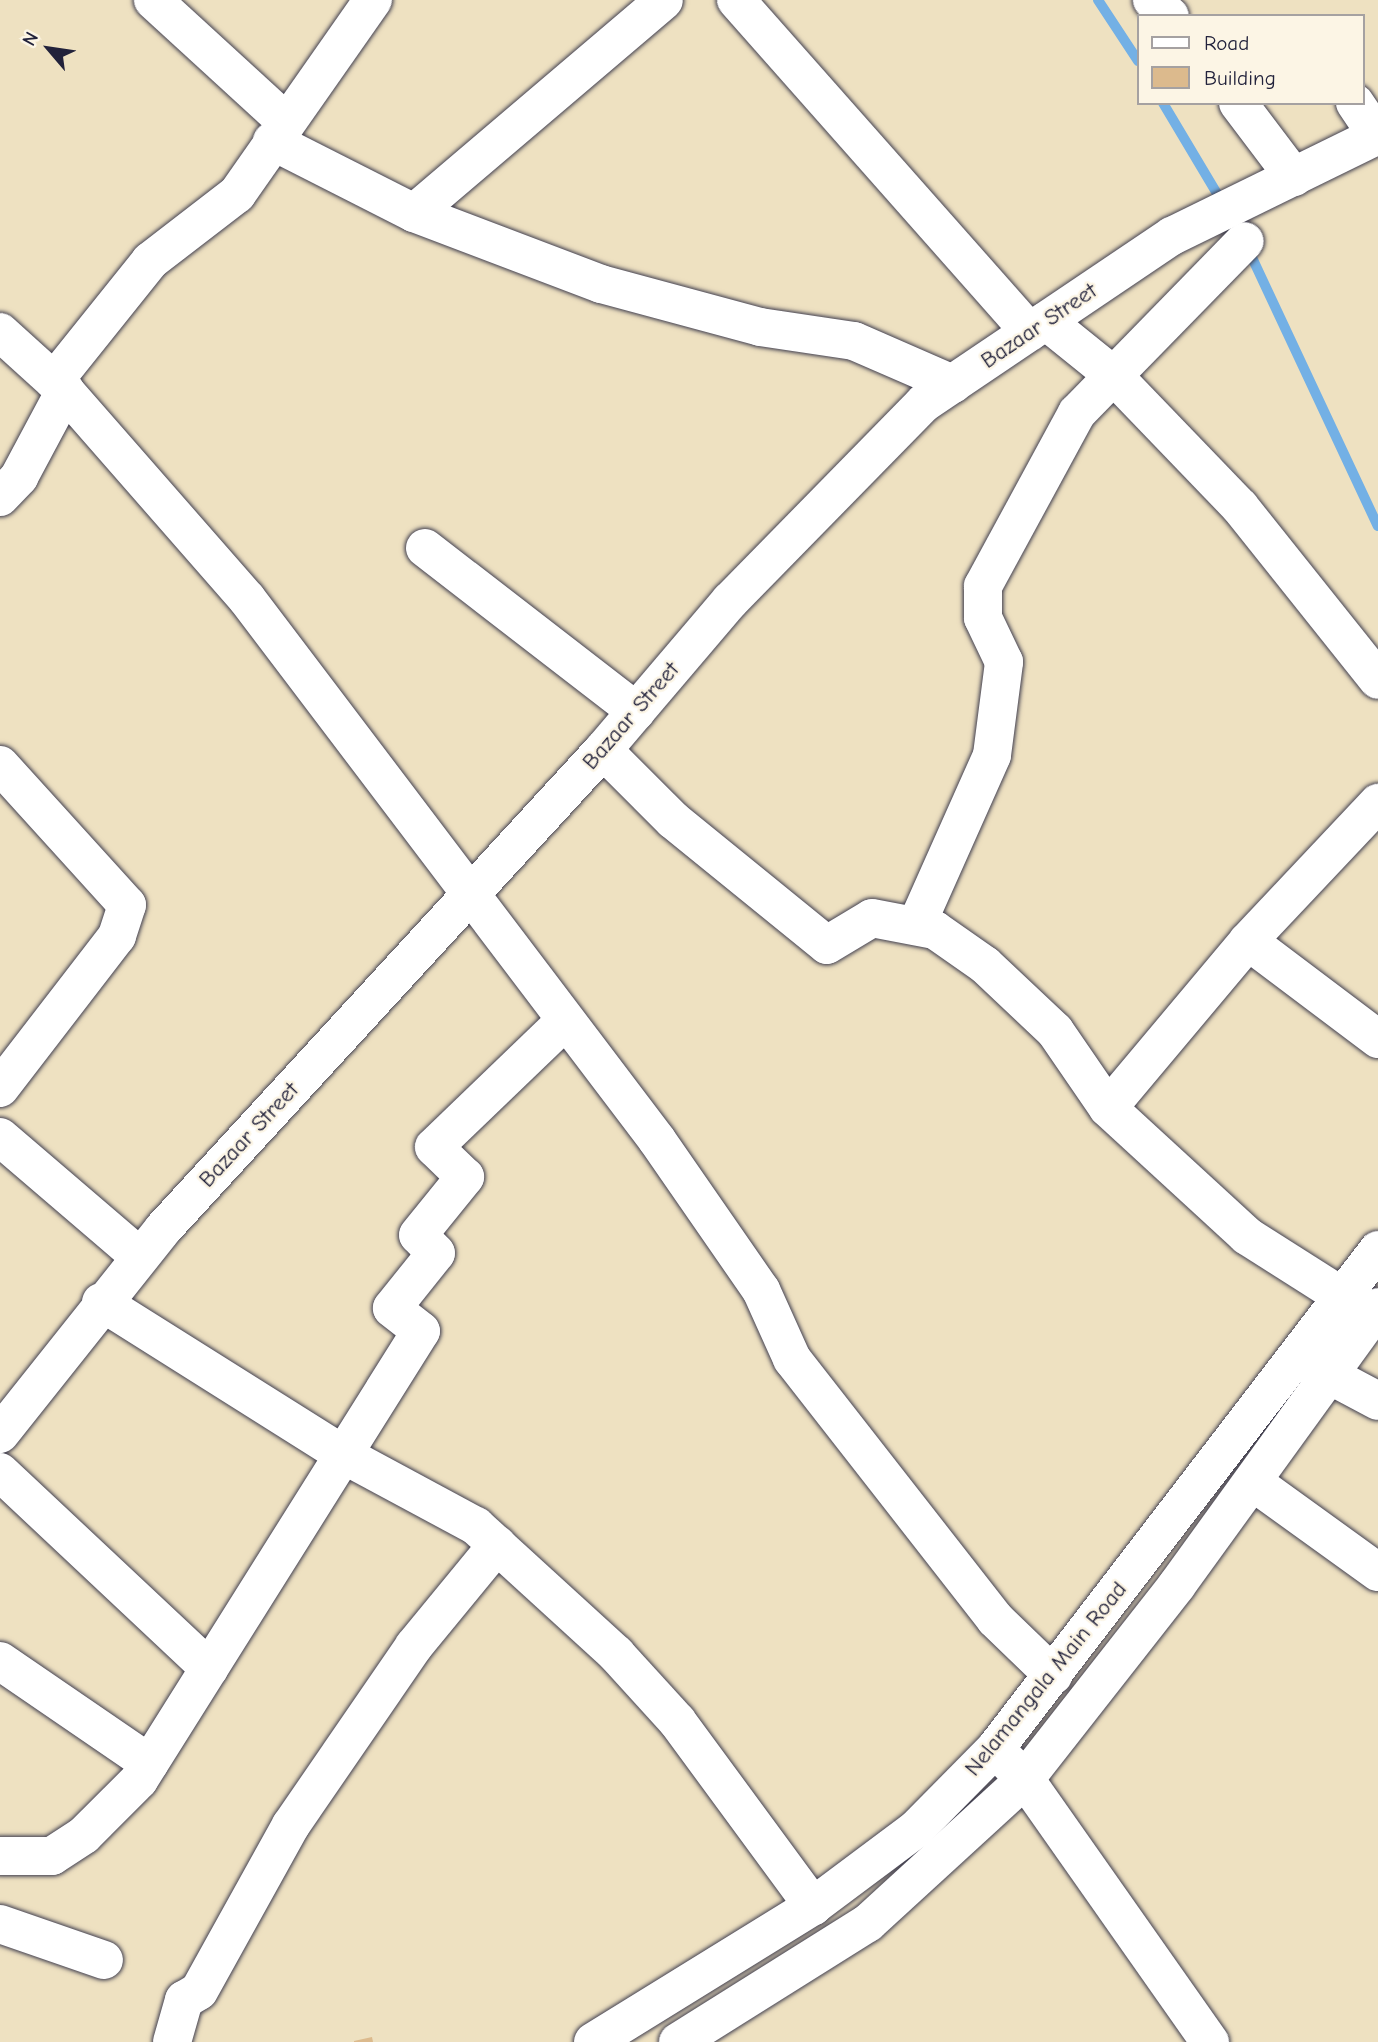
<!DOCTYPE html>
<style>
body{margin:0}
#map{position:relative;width:1378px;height:2042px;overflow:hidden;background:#eee1c1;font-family:"Comic Neue",sans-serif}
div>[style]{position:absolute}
.stream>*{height:10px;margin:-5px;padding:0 5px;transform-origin:5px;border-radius:5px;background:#73b0e5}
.building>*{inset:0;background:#dcba8d}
.roads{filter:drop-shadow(0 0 2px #413f4f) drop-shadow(0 0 2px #413f4f)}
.minor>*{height:38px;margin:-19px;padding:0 19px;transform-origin:19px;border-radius:19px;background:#fff}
.major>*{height:38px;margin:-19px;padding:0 19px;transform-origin:19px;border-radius:19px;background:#fff}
span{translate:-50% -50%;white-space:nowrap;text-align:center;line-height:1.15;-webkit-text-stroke:5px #fcf5e5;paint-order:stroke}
.street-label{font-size:23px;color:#22223b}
.legend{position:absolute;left:1137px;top:14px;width:228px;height:91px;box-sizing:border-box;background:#fcf5e5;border:2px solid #a5a1a1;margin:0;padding:9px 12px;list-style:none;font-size:21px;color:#22223b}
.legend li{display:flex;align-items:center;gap:14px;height:35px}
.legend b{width:35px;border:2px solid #a5a1a1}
.north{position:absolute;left:14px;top:14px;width:70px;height:70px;-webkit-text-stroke:5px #fcf5e5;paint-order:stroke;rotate:299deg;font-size:19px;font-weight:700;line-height:28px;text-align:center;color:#22223b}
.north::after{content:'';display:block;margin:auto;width:24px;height:32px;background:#22223b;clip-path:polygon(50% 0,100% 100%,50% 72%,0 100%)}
</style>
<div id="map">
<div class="stream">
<div style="left:1098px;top:0;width:73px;rotate:56.7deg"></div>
<div style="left:1163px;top:103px;width:115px;rotate:59.2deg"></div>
<div style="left:1248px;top:249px;width:306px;rotate:64.9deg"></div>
</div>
<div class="building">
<div style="clip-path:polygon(372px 2037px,373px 2042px,354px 2042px,354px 2041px)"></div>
</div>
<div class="roads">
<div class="minor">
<div style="left:153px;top:0;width:179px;rotate:42.5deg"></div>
<div style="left:736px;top:0;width:443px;rotate:48.5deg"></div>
<div style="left:1152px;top:0;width:24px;rotate:42deg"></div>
<div style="left:1238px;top:103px;width:93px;rotate:52.9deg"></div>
<div style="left:1355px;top:103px;width:40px;rotate:56deg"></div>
<div style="left:272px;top:141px;width:159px;rotate:26.9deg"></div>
<div style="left:414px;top:213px;width:200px;rotate:20.8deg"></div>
<div style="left:601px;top:284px;width:165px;rotate:15.1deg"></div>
<div style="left:760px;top:327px;width:95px;rotate:8.5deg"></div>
<div style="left:854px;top:341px;width:108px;rotate:23.5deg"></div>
<div style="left:414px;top:213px;width:328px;rotate:-40.4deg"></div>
<div style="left:1046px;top:321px;width:86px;rotate:38.9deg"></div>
<div style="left:1113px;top:375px;width:183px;rotate:46.1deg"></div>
<div style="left:1240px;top:507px;width:221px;rotate:51.4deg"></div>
<div style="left:0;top:332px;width:88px;rotate:42.2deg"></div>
<div style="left:65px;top:391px;width:276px;rotate:48.8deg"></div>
<div style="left:247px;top:599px;width:679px;rotate:52.84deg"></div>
<div style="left:657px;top:1140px;width:183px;rotate:55.3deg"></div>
<div style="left:761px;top:1290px;width:76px;rotate:65.8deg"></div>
<div style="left:792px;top:1359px;width:330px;rotate:52deg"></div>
<div style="left:995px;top:1619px;width:81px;rotate:44deg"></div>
<div style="left:54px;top:381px;width:154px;rotate:-51.3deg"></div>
<div style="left:150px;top:261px;width:110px;rotate:-37.6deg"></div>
<div style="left:237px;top:194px;width:237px;rotate:-55deg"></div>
<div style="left:0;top:497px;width:28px;rotate:-46deg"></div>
<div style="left:19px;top:477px;width:98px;rotate:-61.9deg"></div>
<div style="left:425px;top:548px;width:267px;rotate:37.7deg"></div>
<div style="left:603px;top:750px;width:99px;rotate:45deg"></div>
<div style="left:673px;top:820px;width:198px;rotate:39.1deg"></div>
<div style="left:827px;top:945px;width:52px;rotate:-31deg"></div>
<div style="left:872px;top:918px;width:64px;rotate:10.8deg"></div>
<div style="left:935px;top:930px;width:61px;rotate:35deg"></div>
<div style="left:985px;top:965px;width:96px;rotate:43.3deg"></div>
<div style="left:1055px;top:1031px;width:93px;rotate:55.5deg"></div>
<div style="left:1108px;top:1108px;width:189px;rotate:42.6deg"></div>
<div style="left:1247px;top:1236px;width:114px;rotate:32.4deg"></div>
<div style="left:0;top:765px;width:189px;rotate:47.8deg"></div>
<div style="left:127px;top:905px;width:33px;rotate:108deg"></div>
<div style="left:117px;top:936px;width:192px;rotate:127.6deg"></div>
<div style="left:916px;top:926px;width:187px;rotate:-66deg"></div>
<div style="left:992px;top:755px;width:94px;rotate:-82.6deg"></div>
<div style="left:1004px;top:662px;width:49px;rotate:-115.5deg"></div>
<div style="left:983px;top:618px;width:32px;rotate:-90deg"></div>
<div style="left:983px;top:586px;width:197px;rotate:-61.5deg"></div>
<div style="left:1077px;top:413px;width:240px;rotate:-45.7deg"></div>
<div style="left:1248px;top:941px;width:190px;rotate:-46.7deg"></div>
<div style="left:1108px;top:1108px;width:218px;rotate:-50deg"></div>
<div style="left:1248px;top:941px;width:163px;rotate:37deg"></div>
<div style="left:0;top:1137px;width:184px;rotate:40.6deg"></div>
<div style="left:101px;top:1302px;width:287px;rotate:32.2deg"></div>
<div style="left:344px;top:1455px;width:150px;rotate:28.3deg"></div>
<div style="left:476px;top:1526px;width:190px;rotate:42.4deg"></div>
<div style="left:616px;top:1654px;width:91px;rotate:47.7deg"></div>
<div style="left:677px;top:1721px;width:230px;rotate:53.7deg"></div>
<div style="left:1299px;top:1359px;width:89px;rotate:28deg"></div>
<div style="left:0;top:1434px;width:262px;rotate:-51.5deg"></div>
<div style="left:163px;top:1229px;width:650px;rotate:-47.43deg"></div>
<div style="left:603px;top:750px;width:196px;rotate:-49.6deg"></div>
<div style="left:730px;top:601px;width:277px;rotate:-45.6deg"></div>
<div style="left:924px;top:403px;width:299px;rotate:-34deg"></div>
<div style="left:1172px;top:236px;width:229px;rotate:-26.1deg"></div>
<div style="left:0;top:1472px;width:287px;rotate:43.2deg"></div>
<div style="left:1253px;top:1482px;width:154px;rotate:35.8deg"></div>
<div style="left:0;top:1661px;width:181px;rotate:34.4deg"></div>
<div style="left:995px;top:1749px;width:42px;rotate:45deg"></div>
<div style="left:1025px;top:1779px;width:322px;rotate:54.9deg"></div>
<div style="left:0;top:1856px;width:52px"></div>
<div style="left:52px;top:1856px;width:38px;rotate:-33deg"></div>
<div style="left:84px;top:1835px;width:78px;rotate:-45deg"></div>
<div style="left:139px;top:1780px;width:530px;rotate:-57.87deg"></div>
<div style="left:421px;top:1331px;width:37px;rotate:-142deg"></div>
<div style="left:392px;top:1308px;width:70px;rotate:-51.3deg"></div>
<div style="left:436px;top:1253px;width:25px;rotate:-135deg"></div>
<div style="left:418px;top:1235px;width:75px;rotate:-51deg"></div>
<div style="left:465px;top:1177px;width:43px;rotate:-135.9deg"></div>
<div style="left:434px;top:1147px;width:180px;rotate:-43.9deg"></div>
<div style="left:0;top:1924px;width:110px;rotate:19.1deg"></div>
<div style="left:172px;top:2042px;width:44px;rotate:-74.1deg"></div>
<div style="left:184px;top:2000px;width:17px;rotate:-31deg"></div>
<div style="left:199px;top:1991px;width:190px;rotate:-61deg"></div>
<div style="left:291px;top:1825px;width:217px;rotate:-55.5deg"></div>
<div style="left:414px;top:1646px;width:131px;rotate:-50.6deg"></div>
</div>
<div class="major">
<div style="left:593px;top:2042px;width:259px;rotate:-31.7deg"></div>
<div style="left:813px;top:1906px;width:129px;rotate:-36.8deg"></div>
<div style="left:916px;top:1829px;width:112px;rotate:-45.4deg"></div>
<div style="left:995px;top:1749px;width:629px;rotate:-52.49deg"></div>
<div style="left:678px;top:2042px;width:224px;rotate:-32.1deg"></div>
<div style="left:868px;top:1923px;width:213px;rotate:-42.5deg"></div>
<div style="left:1025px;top:1779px;width:246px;rotate:-51.9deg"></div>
<div style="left:1177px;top:1585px;width:343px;rotate:-54.1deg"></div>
</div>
</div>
<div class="street-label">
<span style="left:1039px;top:326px;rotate:-34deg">Bazaar Street</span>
<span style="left:631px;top:716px;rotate:-49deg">Bazaar Street</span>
<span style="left:249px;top:1135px;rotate:-47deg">Bazaar Street</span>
<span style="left:1046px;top:1679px;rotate:-51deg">Nelamangala Main Road</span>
</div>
<ul class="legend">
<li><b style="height:9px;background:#fff"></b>Road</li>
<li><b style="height:19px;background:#dcba8d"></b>Building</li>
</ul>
<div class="north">N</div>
</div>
